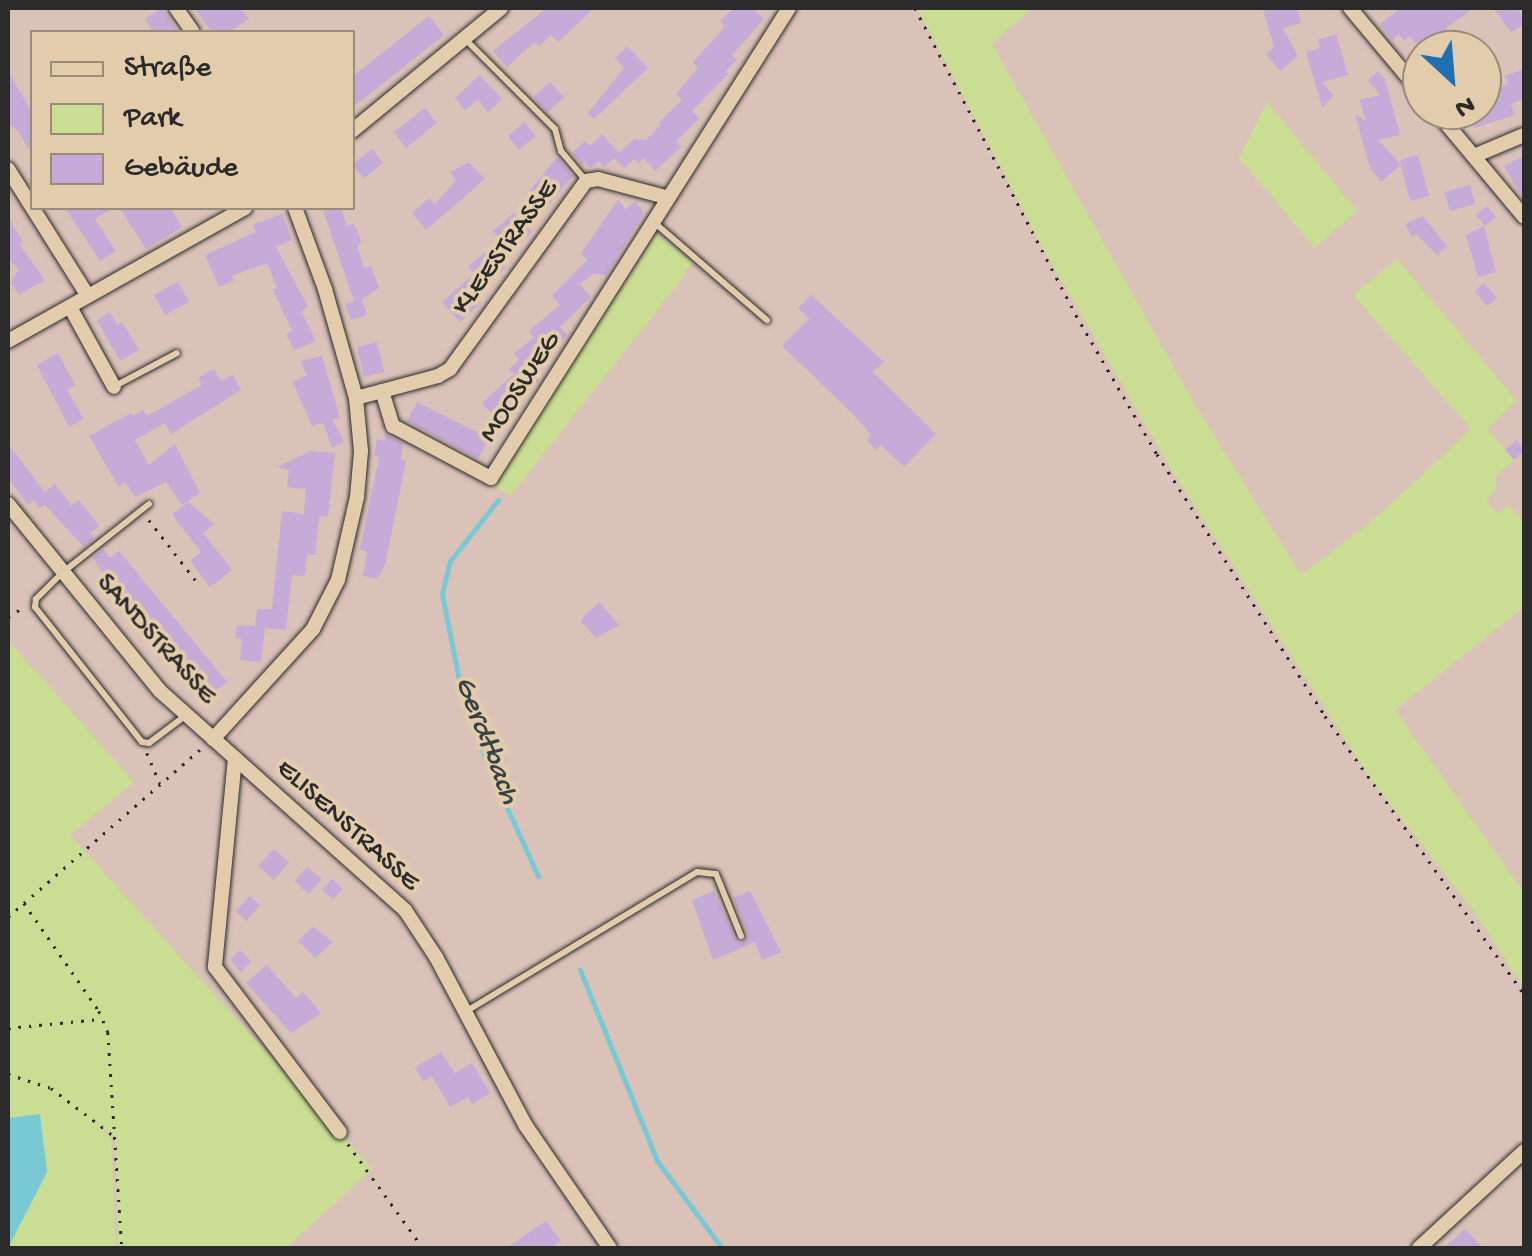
<!DOCTYPE html>
<meta charset="utf-8">
<style>
body{margin:0}
#map{position:relative;width:1532px;height:1256px;overflow:hidden;background:#dac2b9;font-family:"Gochi Hand",sans-serif}
div>[style]{position:absolute}
.green>*{inset:0;background:#cade93}
.water>*{inset:0;background:#79c9d5}
.stream>*{height:5px;margin:-2.5px;padding:0 2.5px;transform-origin:2.5px;border-radius:2.5px;background:#79c9d5}
.building>*{inset:0;background:#c6aad7}
.path>*{height:2.5px;margin-top:-1.25px;transform-origin:0;background:repeating-linear-gradient(90deg,#2b2b2b 0 2.5px,transparent 0 10.5px)}
.roads{filter:drop-shadow(0 0 2px #2b2b2b) drop-shadow(0 0 2px #2b2b2b)}
.service>*{height:6px;margin:-3px;padding:0 3px;transform-origin:3px;border-radius:3px;background:#e3ccac}
.minor>*{height:14px;margin:-7px;padding:0 7px;transform-origin:7px;border-radius:7px;background:#e3ccac}
span{translate:-50% -50%;white-space:nowrap;text-align:center;line-height:1.15;-webkit-text-stroke:8px #e3ccac;paint-order:stroke}
.street-label{font-size:28px;color:#2b2b2b}
.water-label{font-size:30px;color:#374344;font-style:italic}
.frame{position:absolute;inset:0;border:10px solid #2b2b2b;pointer-events:none}
.legend{position:absolute;left:30px;top:30px;width:325px;height:180px;box-sizing:border-box;background:#e3ccac;border:2px solid #998c78;margin:0;padding:12px 18px;list-style:none;font-size:30px;color:#2b2b2b}
.legend li{display:flex;align-items:center;gap:20px;height:50px}
.legend b{width:50px;border:2px solid #998c78}
.north{position:absolute;left:1402px;top:30px;width:100px;height:100px;box-sizing:border-box;background:#e3ccac;border:2px solid #998c78;border-radius:50%;rotate:154deg;font-size:28px;font-weight:700;line-height:40px;text-align:center;color:#2b2b2b}
.north::after{content:'';display:block;margin:auto;width:35px;height:45px;background:#1f6fb2;clip-path:polygon(50% 0,100% 100%,50% 72%,0 100%)}
</style>
<div id="map">
<div class="green">
<div style="clip-path:polygon(917px 8px,1032px 8px,992px 44px,1195px 405px,1301px 575px,1377px 517px,1471px 429px,1353px 295px,1397px 259px,1517px 401px,1487px 429px,1514px 460px,1496px 477px,1496px 489px,1486px 500px,1497px 514px,1509px 505px,1524px 523px,1524px 607px,1395px 710px,1524px 893px,1524px 988px,1475px 913px,1370px 778px,1176px 477px,1046px 254px)"></div>
<div style="clip-path:polygon(1267px 102px,1357px 211px,1315px 248px,1239px 158px)"></div>
<div style="clip-path:polygon(657px 234px,692px 262px,678px 284px,511px 495px,492px 485px)"></div>
<div style="clip-path:polygon(8px 640px,134px 782px,70px 835px,372px 1169px,286px 1248px,118px 1248px,115px 1137px,89px 1118px,111px 1138px,116px 1248px,9px 1248px,21px 1215px,47px 1172px,40px 1115px,8px 1118px)"></div>
</div>
<div class="water">
<div style="clip-path:polygon(40px 1114px,47px 1172px,8px 1248px,8px 1118px)"></div>
</div>
<div class="stream">
<div style="left:498px;top:500px;width:78px;rotate:128.2deg"></div>
<div style="left:450px;top:561px;width:34px;rotate:104deg"></div>
<div style="left:442px;top:594px;width:98px;rotate:78.8deg"></div>
<div style="left:461px;top:690px;width:83px;rotate:70.3deg"></div>
<div style="left:489px;top:768px;width:119px;rotate:65.6deg"></div>
<div style="left:580px;top:970px;width:206px;rotate:68deg"></div>
<div style="left:657px;top:1161px;width:109px;rotate:53.2deg"></div>
</div>
<div class="building">
<div style="clip-path:polygon(162px 8px,178px 32px,153px 32px,145px 19px)"></div>
<div style="clip-path:polygon(194px 8px,240px 8px,249px 19px,229px 32px,212px 32px)"></div>
<div style="clip-path:polygon(547px 8px,594px 8px,558px 42px,551px 35px,539px 46px,535px 42px,507px 67px,493px 51px)"></div>
<div style="clip-path:polygon(734px 8px,753px 8px,764px 19px,732px 55px,737px 60px,725px 72px,728px 74px,692px 111px,699px 119px,676px 141px,681px 147px,655px 171px,644px 158px,639px 163px,634px 159px,624px 168px,614px 158px,604px 167px,599px 161px,590px 168px,585px 162px,582px 165px,572px 153px,585px 141px,590px 146px,602px 134px,619px 153px,634px 139px,646px 140px,661px 125px,659px 122px,682px 100px,676px 94px,698px 68px,693px 62px,725px 27px,720px 21px)"></div>
<div style="clip-path:polygon(1263px 8px,1297px 8px,1301px 23px,1283px 28px,1298px 56px,1280px 71px,1266px 54px,1274px 47px)"></div>
<div style="clip-path:polygon(1401px 8px,1474px 8px,1446px 28px,1450px 34px,1421px 51px,1410px 36px,1404px 41px,1399px 34px,1392px 40px,1380px 24px)"></div>
<div style="clip-path:polygon(1493px 8px,1519px 8px,1524px 24px,1511px 32px)"></div>
<div style="clip-path:polygon(429px 16px,444px 35px,352px 108px,352px 77px)"></div>
<div style="clip-path:polygon(1336px 34px,1348px 75px,1322px 82px,1334px 96px,1322px 107px,1306px 52px,1320px 48px,1318px 40px)"></div>
<div style="clip-path:polygon(627px 46px,648px 68px,594px 119px,588px 113px,624px 68px,615px 58px)"></div>
<div style="clip-path:polygon(1524px 69px,1524px 99px,1511px 104px,1515px 115px,1474px 128px,1468px 110px,1482px 110px,1488px 103px,1484px 92px,1508px 84px,1505px 76px)"></div>
<div style="clip-path:polygon(8px 71px,32px 112px,32px 155px,18px 131px,8px 124px)"></div>
<div style="clip-path:polygon(1378px 71px,1385px 79px,1400px 135px,1378px 140px,1401px 165px,1400px 160px,1418px 155px,1429px 196px,1410px 201px,1401px 165px,1381px 182px,1370px 168px,1355px 114px,1366px 121px,1360px 100px,1380px 95px,1368px 80px)"></div>
<div style="clip-path:polygon(480px 75px,502px 99px,488px 112px,478px 100px,465px 110px,455px 98px)"></div>
<div style="clip-path:polygon(550px 82px,564px 97px,548px 112px,533px 97px)"></div>
<div style="clip-path:polygon(425px 108px,437px 123px,406px 148px,394px 132px)"></div>
<div style="clip-path:polygon(524px 122px,536px 136px,519px 150px,508px 136px)"></div>
<div style="clip-path:polygon(372px 149px,383px 163px,364px 178px,352px 165px)"></div>
<div style="clip-path:polygon(1524px 156px,1524px 201px,1504px 166px)"></div>
<div style="clip-path:polygon(557px 157px,573px 176px,547px 207px,529px 192px)"></div>
<div style="clip-path:polygon(469px 162px,485px 179px,426px 230px,412px 213px,429px 198px,435px 204px,456px 180px,450px 172px)"></div>
<div style="clip-path:polygon(1470px 185px,1475px 204px,1450px 211px,1444px 192px)"></div>
<div style="clip-path:polygon(618px 200px,626px 209px,635px 201px,644px 213px,606px 275px,593px 274px,580px 284px,591px 297px,560px 327px,568px 335px,548px 352px,553px 358px,534px 375px,539px 381px,518px 400px,523px 406px,501px 425px,482px 403px,514px 374px,509px 369px,519px 360px,514px 354px,534px 337px,529px 331px,560px 305px,552px 296px,587px 260px,581px 253px)"></div>
<div style="clip-path:polygon(1487px 206px,1496px 217px,1485px 226px,1476px 215px)"></div>
<div style="clip-path:polygon(65px 208px,113px 208px,95px 219px,116px 251px,100px 261px)"></div>
<div style="clip-path:polygon(120px 208px,170px 208px,182px 227px,146px 249px)"></div>
<div style="clip-path:polygon(341px 208px,347px 226px,354px 224px,359px 234px,361px 244px,357px 245px,364px 268px,371px 266px,379px 288px,362px 299px,367px 315px,351px 320px,345px 304px,354px 301px,323px 210px)"></div>
<div style="clip-path:polygon(514px 213px,532px 232px,500px 261px,506px 268px,474px 295px,481px 303px,460px 322px,442px 302px,474px 274px,468px 267px,500px 239px,493px 231px)"></div>
<div style="clip-path:polygon(282px 214px,292px 240px,276px 247px,308px 307px,301px 311px,316px 341px,294px 350px,286px 334px,292px 331px,273px 290px,277px 288px,267px 263px,232px 276px,234px 281px,219px 287px,205px 255px,256px 232px,253px 225px)"></div>
<div style="clip-path:polygon(1423px 216px,1447px 246px,1437px 255px,1416px 234px,1412px 237px,1405px 224px)"></div>
<div style="clip-path:polygon(8px 217px,23px 242px,19px 244px,45px 280px,19px 295px,11px 283px,18px 269px,8px 258px)"></div>
<div style="clip-path:polygon(1484px 226px,1496px 272px,1478px 277px,1466px 235px)"></div>
<div style="clip-path:polygon(178px 282px,189px 302px,165px 315px,154px 295px)"></div>
<div style="clip-path:polygon(1484px 283px,1497px 298px,1487px 306px,1475px 291px)"></div>
<div style="clip-path:polygon(811px 295px,884px 362px,873px 372px,936px 434px,904px 467px,881px 445px,876px 450px,867px 440px,871px 435px,854px 415px,782px 346px,809px 319px,798px 308px)"></div>
<div style="clip-path:polygon(110px 312px,117px 325px,122px 322px,139px 350px,120px 361px,97px 320px)"></div>
<div style="clip-path:polygon(377px 342px,384px 372px,364px 377px,357px 347px)"></div>
<div style="clip-path:polygon(58px 353px,75px 385px,67px 390px,84px 419px,69px 427px,37px 365px)"></div>
<div style="clip-path:polygon(322px 356px,340px 418px,333px 420px,344px 442px,332px 448px,323px 423px,312px 426px,293px 382px,307px 375px,300px 361px)"></div>
<div style="clip-path:polygon(214px 369px,221px 381px,233px 375px,241px 390px,171px 434px,165px 423px,135px 440px,149px 465px,175px 444px,200px 493px,182px 505px,166px 482px,135px 497px,125px 482px,119px 487px,89px 436px,131px 413px,133px 416px,143px 410px,147px 416px,202px 385px,198px 378px)"></div>
<div style="clip-path:polygon(417px 402px,489px 438px,478px 459px,407px 421px)"></div>
<div style="clip-path:polygon(385px 433px,403px 443px,401px 460px,406px 461px,385px 565px,377px 579px,363px 576px,367px 551px,360px 550px,379px 457px,374px 456px,377px 439px,385px 441px)"></div>
<div style="clip-path:polygon(1517px 440px,1524px 451px,1514px 460px,1505px 450px)"></div>
<div style="clip-path:polygon(8px 444px,45px 492px,55px 484px,71px 505px,79px 500px,99px 526px,90px 533px,95px 538px,84px 547px,45px 505px,40px 508px,34px 500px,28px 505px,8px 478px)"></div>
<div style="clip-path:polygon(311px 451px,335px 453px,328px 517px,319px 516px,315px 555px,307px 554px,305px 576px,292px 575px,286px 630px,265px 628px,261px 662px,240px 660px,242px 639px,235px 638px,237px 625px,255px 626px,257px 609px,272px 609px,282px 511px,304px 514px,306px 489px,287px 487px,289px 470px,277px 467px)"></div>
<div style="clip-path:polygon(188px 502px,214px 524px,203px 533px,232px 570px,210px 587px,190px 561px,201px 552px,172px 515px)"></div>
<div style="clip-path:polygon(103px 549px,110px 558px,119px 551px,227px 682px,206px 699px,179px 664px,176px 667px,98px 567px,93px 558px)"></div>
<div style="clip-path:polygon(599px 602px,619px 625px,596px 638px,580px 620px)"></div>
<div style="clip-path:polygon(274px 849px,289px 862px,274px 880px,258px 866px)"></div>
<div style="clip-path:polygon(307px 867px,322px 879px,309px 894px,295px 881px)"></div>
<div style="clip-path:polygon(332px 879px,343px 889px,333px 899px,322px 890px)"></div>
<div style="clip-path:polygon(714px 891px,735px 939px,741px 943px,748px 934px,733px 898px,750px 891px,781px 952px,762px 960px,755px 942px,713px 960px,692px 900px)"></div>
<div style="clip-path:polygon(250px 896px,260px 905px,246px 921px,236px 911px)"></div>
<div style="clip-path:polygon(313px 927px,333px 942px,315px 958px,298px 941px)"></div>
<div style="clip-path:polygon(240px 950px,251px 961px,241px 972px,230px 960px)"></div>
<div style="clip-path:polygon(267px 965px,296px 998px,303px 992px,321px 1013px,291px 1033px,246px 983px)"></div>
<div style="clip-path:polygon(441px 1052px,455px 1073px,472px 1063px,490px 1093px,472px 1104px,468px 1097px,450px 1107px,432px 1076px,423px 1081px,415px 1067px)"></div>
<div style="clip-path:polygon(546px 1221px,561px 1241px,550px 1248px,506px 1248px)"></div>
<div style="clip-path:polygon(1465px 1229px,1483px 1248px,1444px 1248px)"></div>
</div>
<div class="path">
<div style="left:915px;top:8px;width:347px;rotate:62.3deg"></div>
<div style="left:1076px;top:315px;width:161px;rotate:59.8deg"></div>
<div style="left:1157px;top:454px;width:311px;rotate:57.3deg"></div>
<div style="left:1325px;top:716px;width:342px;rotate:54.4deg"></div>
<div style="left:149px;top:520px;width:83px;rotate:52.3deg"></div>
<div style="left:8px;top:617px;width:17px;rotate:-33deg"></div>
<div style="left:147px;top:753px;width:33px;rotate:67deg"></div>
<div style="left:24px;top:903px;width:131px;rotate:55.2deg"></div>
<div style="left:99px;top:1011px;width:23px;rotate:67deg"></div>
<div style="left:108px;top:1032px;width:216px;rotate:86.3deg"></div>
<div style="left:8px;top:917px;width:259px;rotate:-41.1deg"></div>
<div style="left:8px;top:1028px;width:93px;rotate:-5.5deg"></div>
<div style="left:8px;top:1074px;width:45px;rotate:18deg"></div>
<div style="left:51px;top:1088px;width:79px;rotate:37.3deg"></div>
<div style="left:348px;top:1144px;width:128px;rotate:54.2deg"></div>
</div>
<div class="roads">
<div class="service">
<div style="left:466px;top:40px;width:126px;rotate:45deg"></div>
<div style="left:555px;top:129px;width:23px;rotate:75deg"></div>
<div style="left:561px;top:151px;width:38px;rotate:50deg"></div>
<div style="left:656px;top:224px;width:147px;rotate:40.9deg"></div>
<div style="left:115px;top:386px;width:70px;rotate:-28deg"></div>
<div style="left:149px;top:504px;width:111px;rotate:141.6deg"></div>
<div style="left:62px;top:573px;width:37px;rotate:135deg"></div>
<div style="left:36px;top:599px;width:8px;rotate:97deg"></div>
<div style="left:35px;top:607px;width:172px;rotate:51.6deg"></div>
<div style="left:142px;top:742px;width:7px;rotate:8deg"></div>
<div style="left:149px;top:743px;width:45px;rotate:-36.9deg"></div>
<div style="left:465px;top:1012px;width:271px;rotate:-31.1deg"></div>
<div style="left:697px;top:872px;width:19px;rotate:6deg"></div>
<div style="left:716px;top:874px;width:67px;rotate:68deg"></div>
</div>
<div class="minor">
<div style="left:176px;top:8px;width:29px;rotate:55deg"></div>
<div style="left:1350px;top:8px;width:112px;rotate:50.1deg"></div>
<div style="left:1435px;top:110px;width:139px;rotate:50.2deg"></div>
<div style="left:352px;top:131px;width:193px;rotate:-39.5deg"></div>
<div style="left:1474px;top:156px;width:54px;rotate:-22.8deg"></div>
<div style="left:8px;top:169px;width:150px;rotate:57.8deg"></div>
<div style="left:70px;top:307px;width:91px;rotate:61.2deg"></div>
<div style="left:8px;top:341px;width:272px;rotate:-29.3deg"></div>
<div style="left:382px;top:391px;width:37px;rotate:73deg"></div>
<div style="left:393px;top:426px;width:111px;rotate:28deg"></div>
<div style="left:491px;top:478px;width:557px;rotate:-57.62deg"></div>
<div style="left:356px;top:398px;width:85px;rotate:-15deg"></div>
<div style="left:438px;top:376px;width:14px;rotate:-30deg"></div>
<div style="left:450px;top:369px;width:232px;rotate:-54.1deg"></div>
<div style="left:586px;top:181px;width:12px;rotate:-9deg"></div>
<div style="left:598px;top:179px;width:69px;rotate:15deg"></div>
<div style="left:8px;top:504px;width:241px;rotate:50.9deg"></div>
<div style="left:160px;top:691px;width:329px;rotate:41.8deg"></div>
<div style="left:405px;top:910px;width:56px;rotate:56.6deg"></div>
<div style="left:436px;top:957px;width:191px;rotate:62deg"></div>
<div style="left:526px;top:1126px;width:148px;rotate:55.5deg"></div>
<div style="left:213px;top:739px;width:149px;rotate:-47.7deg"></div>
<div style="left:313px;top:629px;width:55px;rotate:-63deg"></div>
<div style="left:338px;top:580px;width:85px;rotate:-77.1deg"></div>
<div style="left:357px;top:497px;width:46px;rotate:-85deg"></div>
<div style="left:361px;top:451px;width:53px;rotate:-95.4deg"></div>
<div style="left:356px;top:398px;width:113px;rotate:-105.9deg"></div>
<div style="left:325px;top:289px;width:86px;rotate:-110.3deg"></div>
<div style="left:235px;top:758px;width:210px;rotate:95.5deg"></div>
<div style="left:215px;top:967px;width:207px;rotate:52.9deg"></div>
<div style="left:1419px;top:1248px;width:143px;rotate:-42.7deg"></div>
</div>
</div>
<div class="street-label">
<span style="left:506px;top:248px;rotate:-54deg">KLEESTRASSE</span>
<span style="left:521px;top:388px;rotate:-57deg">MOOSWEG</span>
<span style="left:155px;top:640px;rotate:48deg">SANDSTRASSE</span>
<span style="left:347px;top:826px;rotate:42deg">ELISENSTRASSE</span>
</div>
<div class="water-label">
<span style="left:485px;top:741px;rotate:69deg">Gerdtbach</span>
</div>
<div class="frame"></div>
<ul class="legend">
<li><b style="height:12px;background:#e3ccac"></b>Straße</li>
<li><b style="height:28px;background:#cade93"></b>Park</li>
<li><b style="height:28px;background:#c6aad7"></b>Gebäude</li>
</ul>
<div class="north">N</div>
</div>
